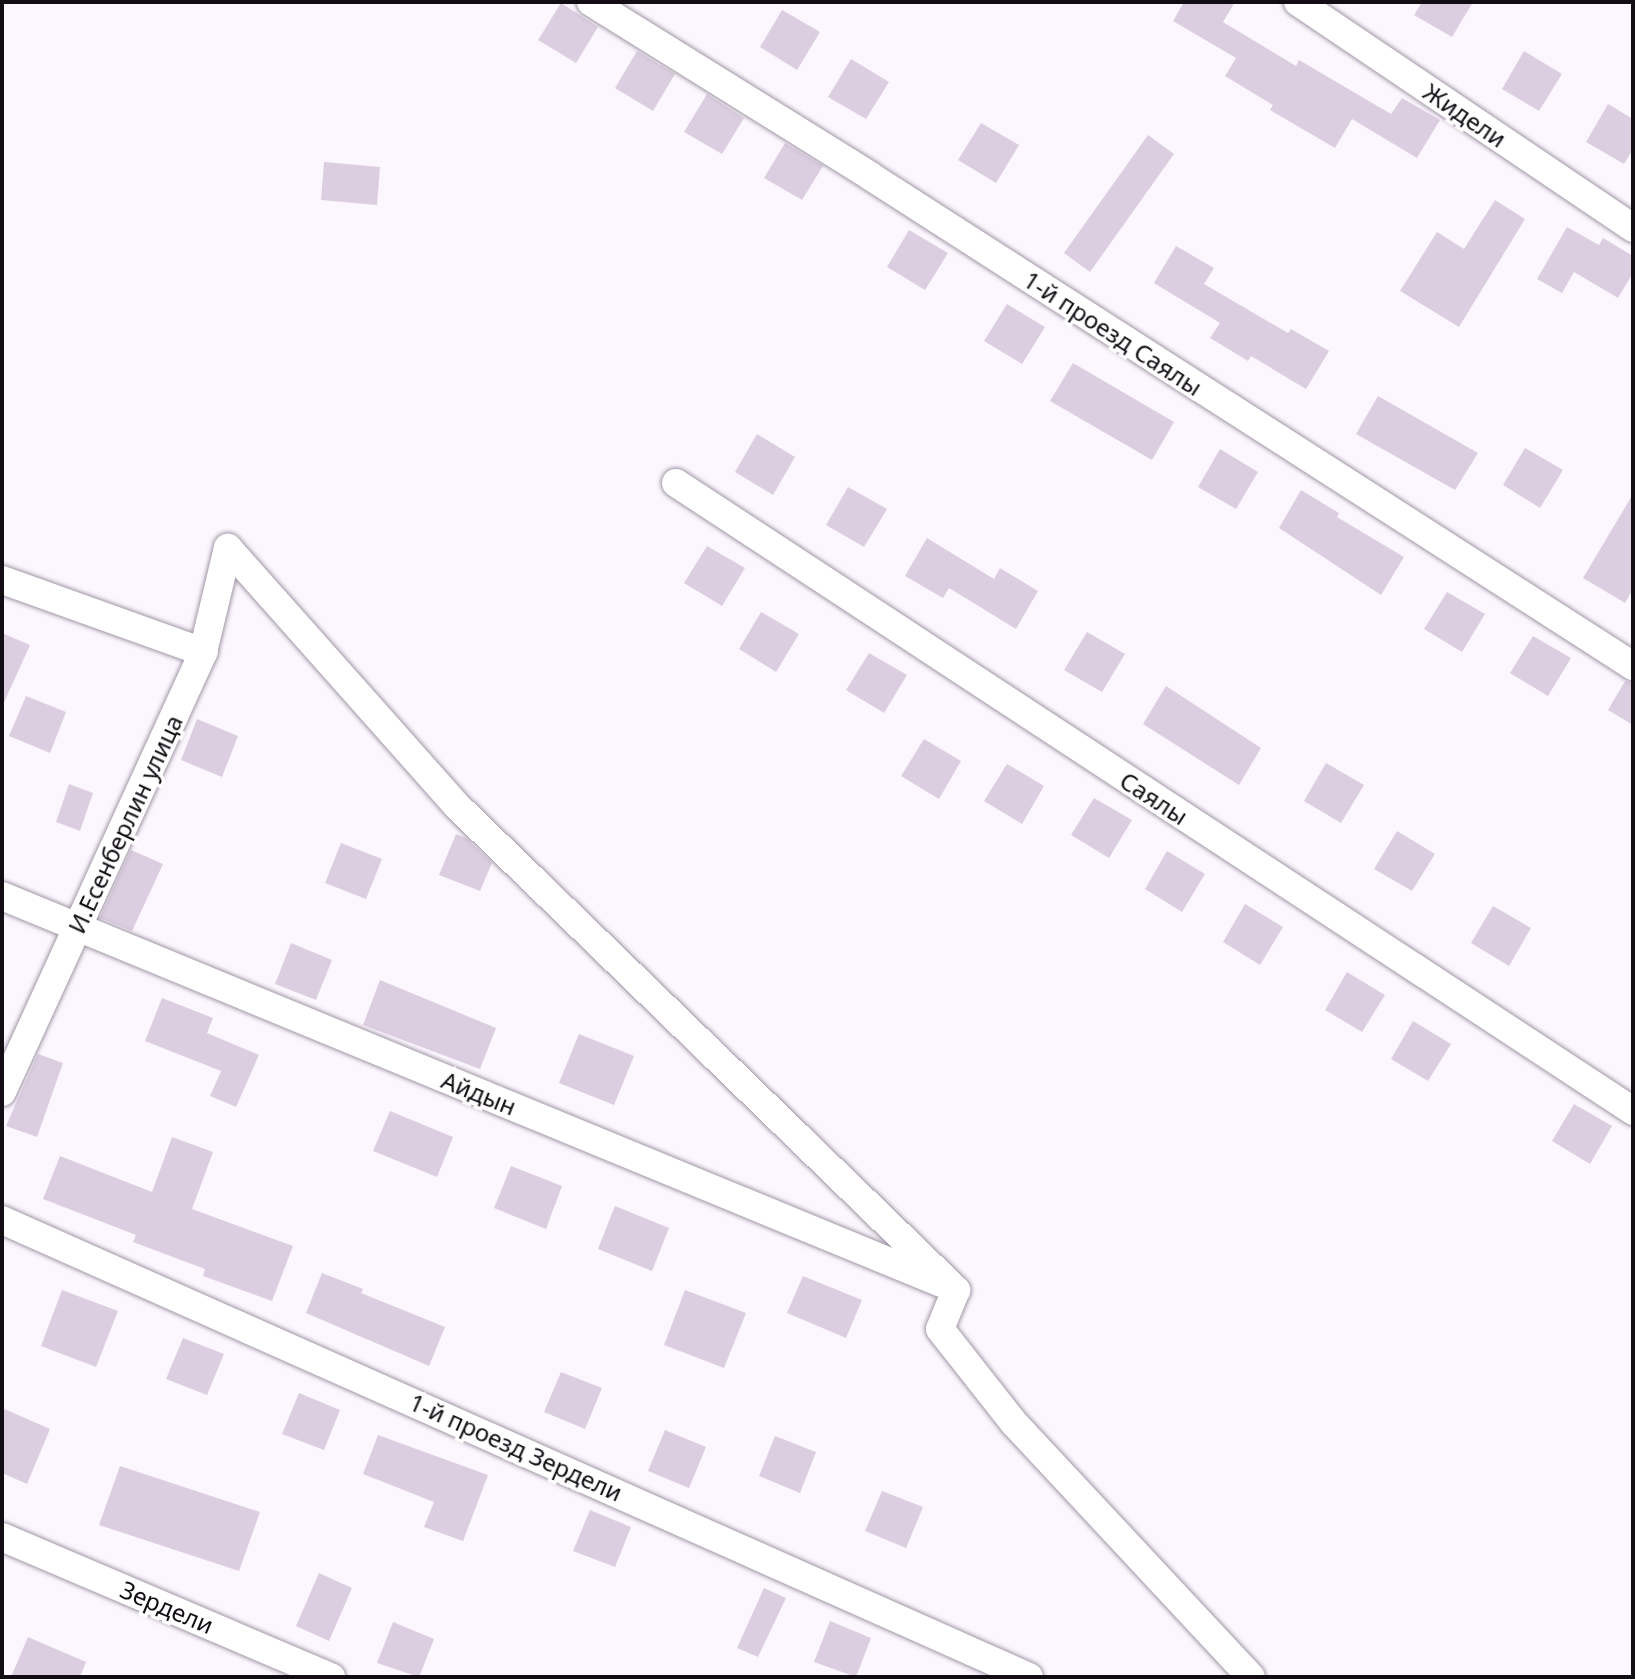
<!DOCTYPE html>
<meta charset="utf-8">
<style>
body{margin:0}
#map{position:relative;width:1635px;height:1679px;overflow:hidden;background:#fcf7fe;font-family:"Noto Sans",sans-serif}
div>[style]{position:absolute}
.building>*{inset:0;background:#dbcee1}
.roads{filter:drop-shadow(0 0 2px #a196a7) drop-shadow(0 0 2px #a196a7)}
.street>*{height:28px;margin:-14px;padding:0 14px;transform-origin:14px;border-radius:14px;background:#fff}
span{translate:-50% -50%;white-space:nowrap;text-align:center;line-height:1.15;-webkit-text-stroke:7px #fff;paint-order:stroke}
.street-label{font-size:24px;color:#110d13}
.frame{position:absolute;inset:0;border:4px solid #110d13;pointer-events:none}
</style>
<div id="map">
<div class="building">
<div style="clip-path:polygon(1184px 2px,1235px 2px,1223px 22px,1296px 66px,1299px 60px,1391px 114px,1402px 98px,1440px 120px,1417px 158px,1352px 119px,1335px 148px,1270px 110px,1273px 105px,1225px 76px,1236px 58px,1173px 21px)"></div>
<div style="clip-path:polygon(1422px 2px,1473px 2px,1452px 37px,1414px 15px)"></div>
<div style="clip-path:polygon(561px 3px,598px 27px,576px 63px,538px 40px)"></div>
<div style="clip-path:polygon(782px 10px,820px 32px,797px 70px,760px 47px)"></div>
<div style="clip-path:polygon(637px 51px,675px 74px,653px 111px,615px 88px)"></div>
<div style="clip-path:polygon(1524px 51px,1562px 74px,1539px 111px,1502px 89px)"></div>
<div style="clip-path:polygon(851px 59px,889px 82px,866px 119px,828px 97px)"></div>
<div style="clip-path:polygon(707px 94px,744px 118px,722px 154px,684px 132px)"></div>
<div style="clip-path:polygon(1608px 104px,1633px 119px,1633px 149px,1624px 164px,1586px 142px)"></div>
<div style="clip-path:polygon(981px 123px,1019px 145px,996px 183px,958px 160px)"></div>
<div style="clip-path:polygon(1148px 135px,1174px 154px,1090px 272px,1064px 253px)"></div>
<div style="clip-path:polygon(785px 143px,823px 166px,802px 200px,764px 178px)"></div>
<div style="clip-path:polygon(324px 162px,380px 167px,377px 205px,321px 200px)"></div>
<div style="clip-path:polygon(1495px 200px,1525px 219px,1459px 327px,1400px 291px,1437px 232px,1464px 249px)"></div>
<div style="clip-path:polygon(1567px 227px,1599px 245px,1603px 238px,1633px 256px,1633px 273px,1618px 298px,1574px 272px,1562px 293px,1537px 279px)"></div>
<div style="clip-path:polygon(909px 230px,948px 253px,925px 290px,887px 267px)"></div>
<div style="clip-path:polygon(1176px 246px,1214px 268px,1204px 284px,1288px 333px,1291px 329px,1329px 351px,1306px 389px,1251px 356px,1248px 361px,1210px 338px,1220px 323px,1154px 283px)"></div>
<div style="clip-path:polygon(1007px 304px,1045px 327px,1022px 364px,984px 341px)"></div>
<div style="clip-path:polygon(1073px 363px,1174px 422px,1152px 460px,1050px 401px)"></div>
<div style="clip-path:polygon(1378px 396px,1478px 453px,1455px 490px,1356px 434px)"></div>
<div style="clip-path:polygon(757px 434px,795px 457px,773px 495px,735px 472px)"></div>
<div style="clip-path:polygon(1525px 448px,1563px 470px,1540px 508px,1503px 485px)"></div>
<div style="clip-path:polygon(1220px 449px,1258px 472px,1236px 509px,1198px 487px)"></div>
<div style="clip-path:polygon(848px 487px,887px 509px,864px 547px,826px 525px)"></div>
<div style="clip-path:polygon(1301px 490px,1339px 513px,1337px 517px,1404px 557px,1381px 595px,1279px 528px)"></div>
<div style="clip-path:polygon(1633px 494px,1633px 589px,1625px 603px,1583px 578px)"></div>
<div style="clip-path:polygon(927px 538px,994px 579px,1000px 568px,1038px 591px,1016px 629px,949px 588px,943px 598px,905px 576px)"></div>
<div style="clip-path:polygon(707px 546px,745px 568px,722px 606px,684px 583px)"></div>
<div style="clip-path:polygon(1447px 592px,1485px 614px,1462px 652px,1424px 629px)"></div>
<div style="clip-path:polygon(761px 612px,799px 634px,776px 672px,739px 649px)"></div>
<div style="clip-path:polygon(1087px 632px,1125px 654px,1102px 692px,1064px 670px)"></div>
<div style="clip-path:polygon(2px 633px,30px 645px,2px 707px)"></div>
<div style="clip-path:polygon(1533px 636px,1571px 658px,1548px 696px,1510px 673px)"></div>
<div style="clip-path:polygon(869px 653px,907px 675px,884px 713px,846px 690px)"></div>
<div style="clip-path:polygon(1625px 681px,1633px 683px,1633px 725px,1608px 710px)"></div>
<div style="clip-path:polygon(1166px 686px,1261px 748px,1239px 785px,1143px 724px)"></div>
<div style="clip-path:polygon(26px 696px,66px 712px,50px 753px,9px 736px)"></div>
<div style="clip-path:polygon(197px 719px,238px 736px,222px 777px,181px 760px)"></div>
<div style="clip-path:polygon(924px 739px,961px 761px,939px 799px,901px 776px)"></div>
<div style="clip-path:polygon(1326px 763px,1364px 785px,1341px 823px,1304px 801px)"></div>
<div style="clip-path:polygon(1007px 764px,1044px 786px,1022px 824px,984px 801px)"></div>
<div style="clip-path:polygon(69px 784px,93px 793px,80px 831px,56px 822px)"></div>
<div style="clip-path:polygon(1094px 798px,1132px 820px,1109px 858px,1071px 835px)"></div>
<div style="clip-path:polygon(1397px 831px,1435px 854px,1412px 891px,1374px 869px)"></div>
<div style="clip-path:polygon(456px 834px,466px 838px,492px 863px,480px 891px,439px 875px)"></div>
<div style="clip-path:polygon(341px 843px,382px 859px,366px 899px,325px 883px)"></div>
<div style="clip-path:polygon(131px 850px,163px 864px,132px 931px,100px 918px)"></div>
<div style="clip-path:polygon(1167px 851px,1205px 874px,1182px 912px,1145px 889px)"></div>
<div style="clip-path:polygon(1245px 904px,1283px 927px,1260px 965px,1223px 942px)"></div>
<div style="clip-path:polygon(1493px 906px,1531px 928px,1509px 966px,1471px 943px)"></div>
<div style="clip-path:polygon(291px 943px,332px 960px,316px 1000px,275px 984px)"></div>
<div style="clip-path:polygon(1347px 972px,1385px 995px,1362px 1032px,1325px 1010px)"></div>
<div style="clip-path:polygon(380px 980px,496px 1028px,480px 1069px,363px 1025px)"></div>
<div style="clip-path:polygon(162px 998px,213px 1018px,207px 1033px,259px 1055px,236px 1107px,210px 1096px,221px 1071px,145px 1041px)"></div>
<div style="clip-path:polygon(1413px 1021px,1451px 1044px,1428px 1081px,1391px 1059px)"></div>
<div style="clip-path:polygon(579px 1034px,634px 1056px,614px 1105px,559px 1083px)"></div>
<div style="clip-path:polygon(38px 1054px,63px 1063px,37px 1137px,6px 1126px)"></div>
<div style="clip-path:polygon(1574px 1104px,1612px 1126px,1590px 1164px,1552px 1141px)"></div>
<div style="clip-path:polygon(390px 1111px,453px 1137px,437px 1177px,373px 1151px)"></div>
<div style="clip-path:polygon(172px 1137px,213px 1152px,192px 1209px,293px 1246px,272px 1301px,203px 1276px,205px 1269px,133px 1242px,136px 1235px,43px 1199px,60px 1156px,152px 1192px)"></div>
<div style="clip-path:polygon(511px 1166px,562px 1186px,546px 1229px,494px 1208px)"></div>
<div style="clip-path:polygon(615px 1206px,669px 1228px,652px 1271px,598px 1249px)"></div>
<div style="clip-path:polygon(322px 1273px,363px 1289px,361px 1293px,445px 1327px,429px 1366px,306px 1313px)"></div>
<div style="clip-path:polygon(803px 1276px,862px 1300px,846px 1338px,787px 1313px)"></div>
<div style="clip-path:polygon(62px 1290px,118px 1311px,96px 1367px,41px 1346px)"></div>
<div style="clip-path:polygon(685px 1290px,746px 1313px,724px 1368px,664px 1345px)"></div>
<div style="clip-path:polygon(183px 1338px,224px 1354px,207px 1395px,166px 1379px)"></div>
<div style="clip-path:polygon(561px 1372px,602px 1388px,585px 1429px,544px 1412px)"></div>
<div style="clip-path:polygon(299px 1393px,340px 1410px,324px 1450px,282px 1434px)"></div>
<div style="clip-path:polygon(2px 1408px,50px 1429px,27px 1484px,2px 1473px)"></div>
<div style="clip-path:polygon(665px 1430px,706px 1447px,689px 1488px,648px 1471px)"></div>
<div style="clip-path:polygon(378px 1435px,488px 1475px,463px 1541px,424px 1527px,434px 1502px,363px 1474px)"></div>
<div style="clip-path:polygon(775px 1436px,816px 1452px,800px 1493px,759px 1476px)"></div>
<div style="clip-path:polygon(120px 1466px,260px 1512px,239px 1571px,99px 1525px)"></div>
<div style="clip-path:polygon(882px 1491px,923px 1507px,906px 1548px,865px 1531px)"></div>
<div style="clip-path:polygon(590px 1510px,631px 1527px,615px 1567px,573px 1551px)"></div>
<div style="clip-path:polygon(319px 1573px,352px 1588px,329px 1641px,296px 1626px)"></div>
<div style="clip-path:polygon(764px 1588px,786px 1598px,758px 1657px,737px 1648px)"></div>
<div style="clip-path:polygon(830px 1621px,871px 1638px,856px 1677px,814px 1662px)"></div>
<div style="clip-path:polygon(393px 1622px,434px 1639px,419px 1677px,377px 1663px)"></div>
<div style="clip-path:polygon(28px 1637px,86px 1662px,80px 1677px,11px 1677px)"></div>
</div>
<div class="roads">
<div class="street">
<div style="left:591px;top:2px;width:329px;rotate:31.9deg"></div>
<div style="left:870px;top:176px;width:907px;rotate:32.71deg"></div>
<div style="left:1298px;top:2px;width:404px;rotate:34deg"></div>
<div style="left:676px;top:483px;width:1145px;rotate:33.27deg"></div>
<div style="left:228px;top:548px;width:344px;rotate:48.4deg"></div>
<div style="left:456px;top:805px;width:697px;rotate:44.13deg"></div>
<div style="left:956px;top:1290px;width:42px;rotate:112.3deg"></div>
<div style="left:940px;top:1329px;width:120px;rotate:51.8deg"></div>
<div style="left:1014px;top:1423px;width:347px;rotate:47deg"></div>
<div style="left:2px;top:580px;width:214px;rotate:19.7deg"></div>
<div style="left:2px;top:896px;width:1016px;rotate:22.4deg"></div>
<div style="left:2px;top:1092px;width:484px;rotate:-65.4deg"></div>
<div style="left:203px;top:652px;width:107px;rotate:-76.5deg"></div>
<div style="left:2px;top:1220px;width:1124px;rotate:23.99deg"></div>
<div style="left:2px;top:1537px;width:358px;rotate:23.1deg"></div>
</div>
</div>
<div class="street-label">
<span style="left:1465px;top:115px;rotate:34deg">Жидели</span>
<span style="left:1113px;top:333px;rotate:33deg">1-й проезд Саялы</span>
<span style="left:1154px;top:798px;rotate:33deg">Саялы</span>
<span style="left:125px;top:824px;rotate:-65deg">И.Есенберлин улица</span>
<span style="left:479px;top:1093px;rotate:22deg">Айдын</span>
<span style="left:516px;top:1447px;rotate:24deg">1-й проезд Зердели</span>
<span style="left:167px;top:1607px;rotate:23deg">Зердели</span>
</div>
<div class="frame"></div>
</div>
